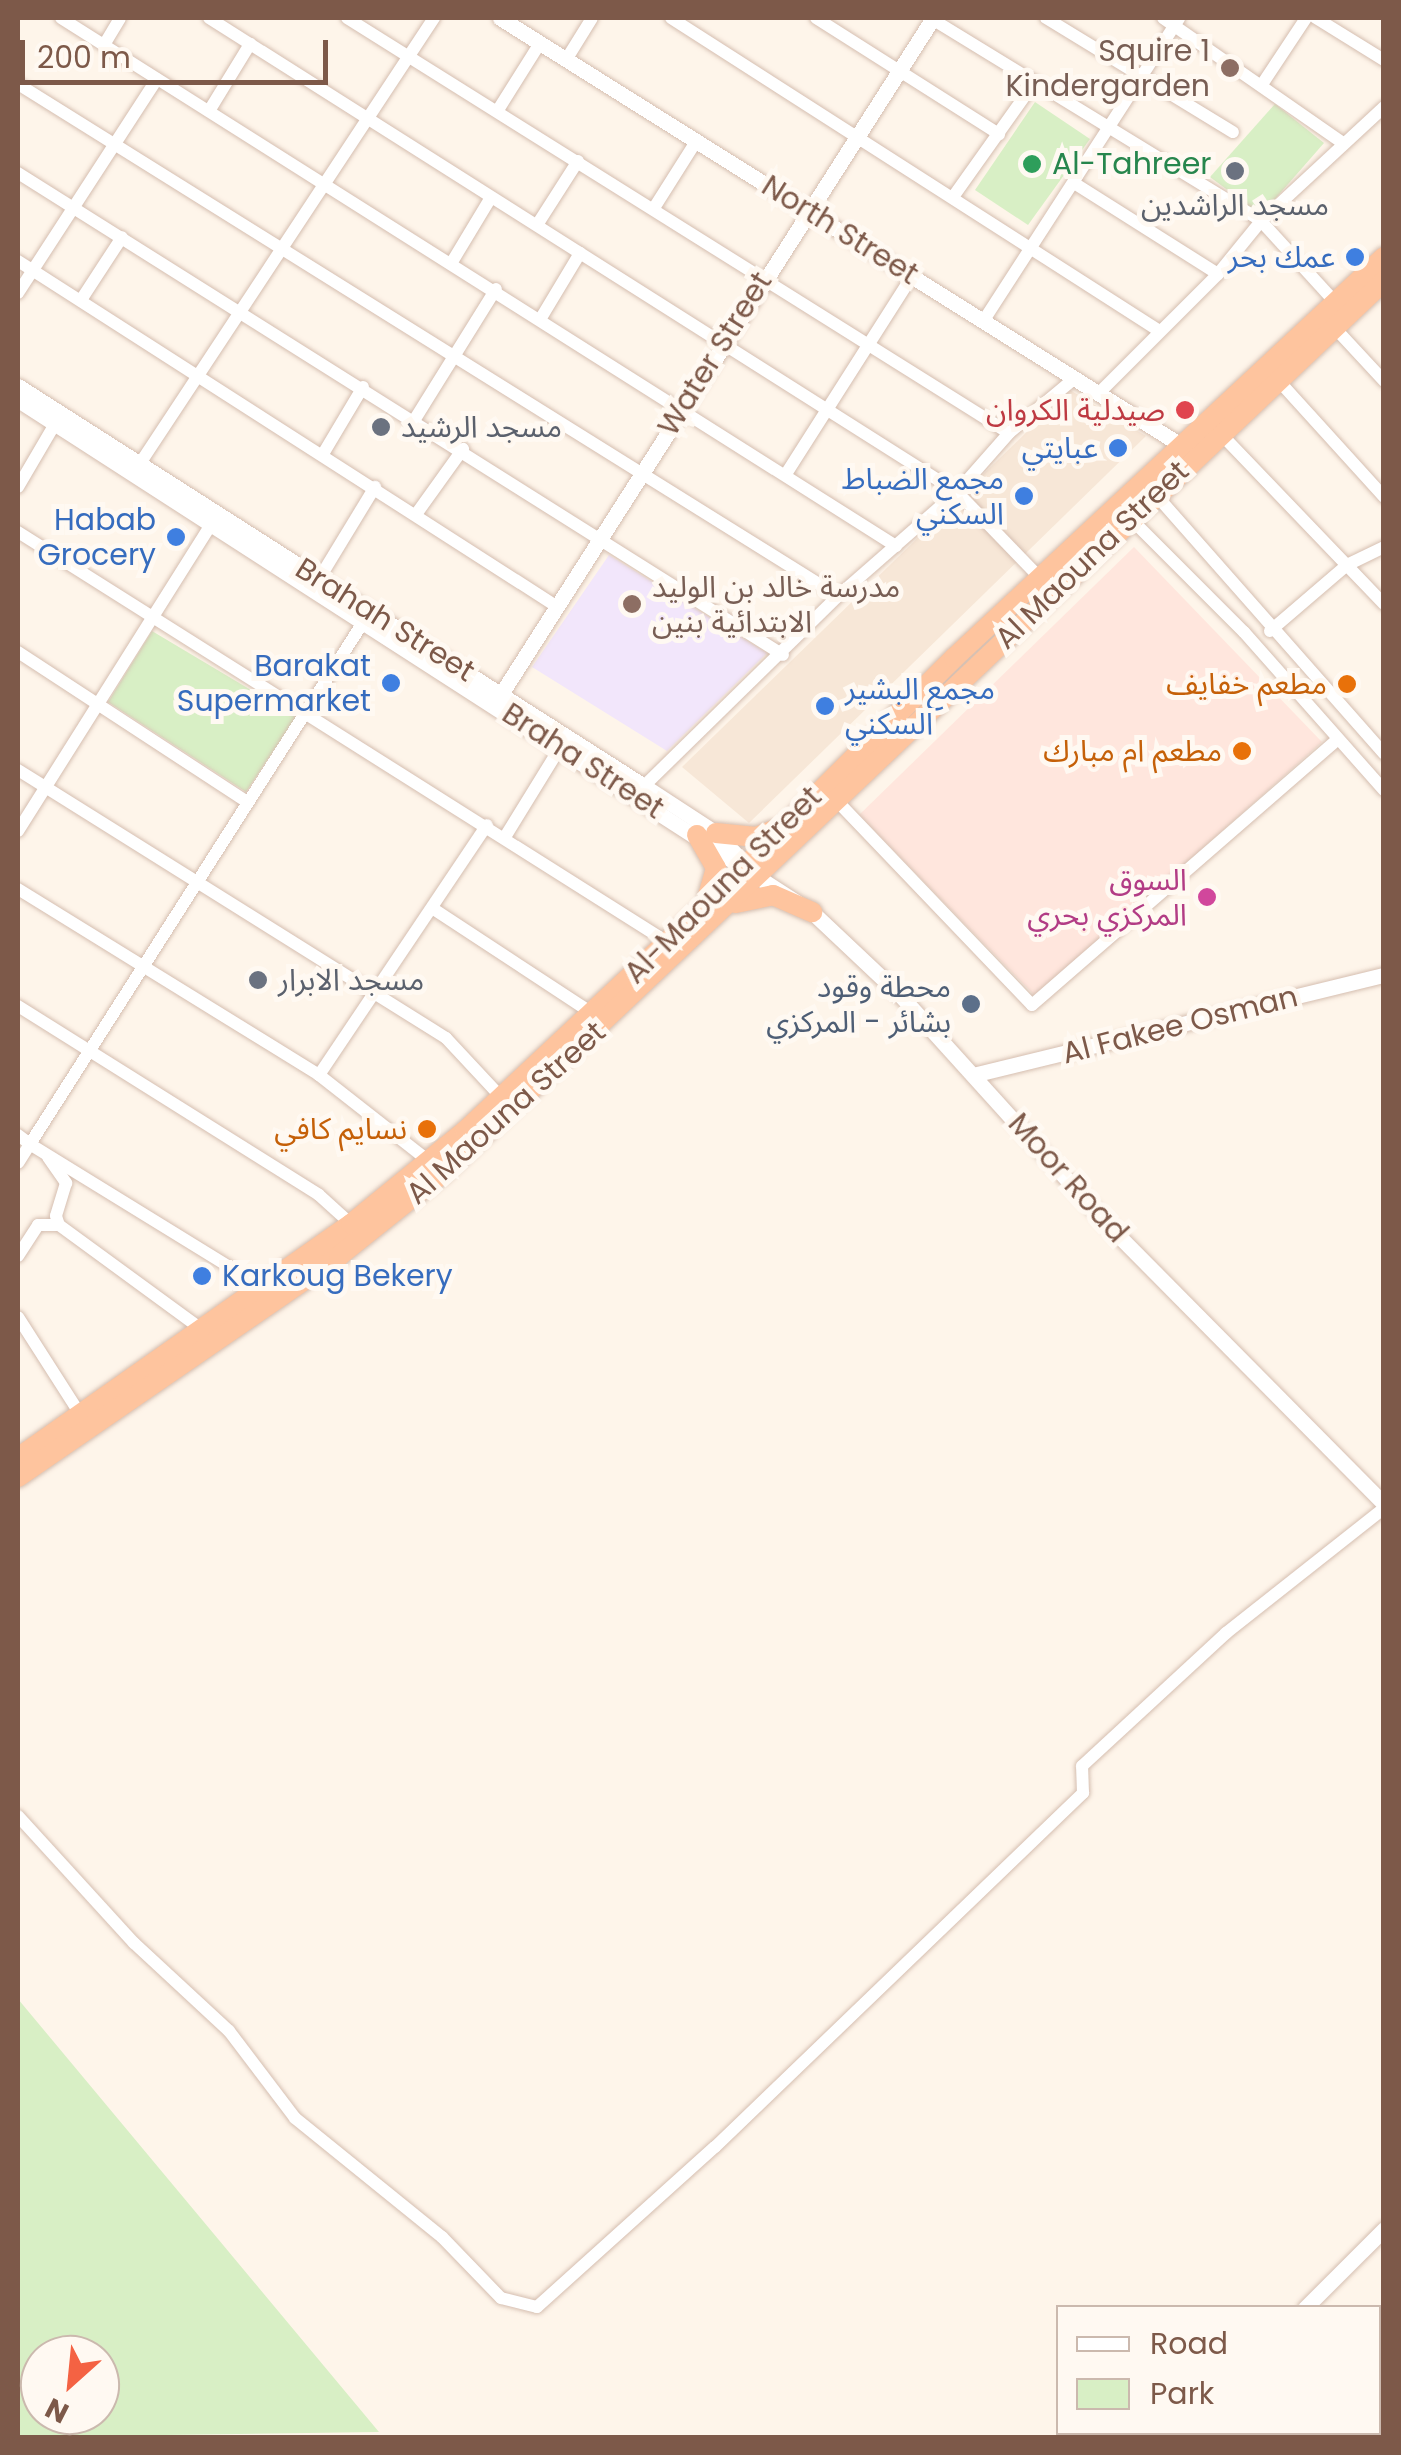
<!DOCTYPE html>
<meta charset="utf-8">
<style>
body{margin:0}
#map{position:relative;width:1401px;height:2455px;overflow:hidden;background:#fef5ea;font-family:Poppins,"Noto Sans Arabic",sans-serif}
div>[style]{position:absolute}
.residential>*{inset:0;background:#f7e7d7}
.commercial>*{inset:0;background:#ffe6dd}
.education>*{inset:0;background:#f2e6fb}
.green>*{inset:0;background:#d8efc5}
.roads{filter:drop-shadow(0 0 2px #d5beb0) drop-shadow(0 0 2px #d5beb0)}
.minor>*{height:12px;margin:-6px;padding:0 6px;transform-origin:6px;border-radius:6px;background:#fff}
.tertiary>*{height:15px;margin:-7.5px;padding:0 7.5px;transform-origin:7.5px;border-radius:7.5px;background:#fff}
.trunk>*{height:20px;margin:-10px;padding:0 10px;transform-origin:10px;border-radius:10px;background:#fec49e}
.dots>*{width:28px;height:28px;translate:-50% -50%;box-sizing:border-box;border:5px solid #fff9f2;border-radius:50%}
span{translate:-50% -50%;white-space:nowrap;text-align:center;line-height:1.15;-webkit-text-stroke:10px #fff9f2;paint-order:stroke}
.education-label{font-size:30px;color:#785e54}
.right{translate:-100% -50%;text-align:right}
.left{translate:0 -50%;text-align:left}
.leisure-label{font-size:30px;color:#27864d}
.worship-label{font-size:30px;color:#5b616d}
.street-label{font-size:30px;color:#7d5949}
.shop-label{font-size:30px;color:#366cbe}
.health-label{font-size:30px;color:#be3a42}
.food-label{font-size:30px;color:#c56008}
.hotel-label{font-size:30px;color:#b23c85}
.service-label{font-size:30px;color:#4e5e75}
.frame{position:absolute;inset:0;border:20px solid #7d5949;pointer-events:none}
.legend{position:absolute;left:1056px;top:2305px;width:325px;height:130px;box-sizing:border-box;background:#fff9f2;border:2px solid #cbb9ae;margin:0;padding:12px 18px;list-style:none;font-size:30px;color:#7d5949}
.legend li{display:flex;align-items:center;gap:20px;height:50px}
.legend b{width:50px;border:2px solid #cbb9ae}
.north{position:absolute;left:20px;top:2335px;width:100px;height:100px;box-sizing:border-box;background:#fff9f2;border:2px solid #cbb9ae;border-radius:50%;rotate:207deg;font-size:28px;font-weight:700;line-height:40px;text-align:center;color:#7d5949}
.north::after{content:'';display:block;margin:auto;width:35px;height:45px;background:#f46243;clip-path:polygon(50% 0,100% 100%,50% 72%,0 100%)}
.scale{position:absolute;left:20px;top:40px;width:308px;height:45px;box-sizing:border-box;border:5px solid #7d5949;border-top:0;padding-left:12px;font-size:30px;line-height:35px;white-space:nowrap;color:#7d5949;-webkit-text-stroke:8px #fff9f2;paint-order:stroke}
</style>
<div id="map">
<div class="residential">
<div style="clip-path:polygon(1070px 390px,1146px 436px,749px 823px,682px 767px)"></div>
</div>
<div class="commercial">
<div style="clip-path:polygon(1134px 547px,1322px 742px,1036px 997px,859px 815px)"></div>
</div>
<div class="education">
<div style="clip-path:polygon(609px 555px,767px 653px,667px 751px,532px 667px)"></div>
</div>
<div class="green">
<div style="clip-path:polygon(1035px 102px,1090px 139px,1028px 225px,975px 190px)"></div>
<div style="clip-path:polygon(1275px 104px,1324px 143px,1261px 215px,1210px 177px)"></div>
<div style="clip-path:polygon(152px 631px,296px 717px,246px 792px,108px 702px)"></div>
<div style="clip-path:polygon(evenodd,18px 1999px,379px 2432px,18px 2437px,18px 1999px,40px 2355px,100px 2355px,100px 2415px,40px 2415px,40px 2355px)"></div>
</div>
<div class="roads">
<div class="minor">
<div style="left:61px;top:18px;width:988px;rotate:32.31deg"></div>
<div style="left:209px;top:18px;width:886px;rotate:32.36deg"></div>
<div style="left:957px;top:492px;width:121px;rotate:46deg"></div>
<div style="left:347px;top:18px;width:781px;rotate:32.08deg"></div>
<div style="left:671px;top:18px;width:578px;rotate:32.65deg"></div>
<div style="left:816px;top:18px;width:217px;rotate:32.4deg"></div>
<div style="left:1046px;top:18px;width:219px;rotate:31.4deg"></div>
<div style="left:1163px;top:18px;width:219px;rotate:34.8deg"></div>
<div style="left:1316px;top:18px;width:80px;rotate:31.7deg"></div>
<div style="left:932px;top:19px;width:386px;rotate:31.5deg"></div>
<div style="left:1261px;top:221px;width:110px;rotate:47.6deg"></div>
<div style="left:104px;top:45px;width:31px;rotate:-59deg"></div>
<div style="left:566px;top:60px;width:49px;rotate:-58.2deg"></div>
<div style="left:1263px;top:83px;width:78px;rotate:-56.5deg"></div>
<div style="left:18px;top:84px;width:967px;rotate:31.98deg"></div>
<div style="left:498px;top:110px;width:79px;rotate:-57.9deg"></div>
<div style="left:209px;top:111px;width:79px;rotate:-58.5deg"></div>
<div style="left:18px;top:173px;width:904px;rotate:32.21deg"></div>
<div style="left:1074px;top:183px;width:170px;rotate:32.3deg"></div>
<div style="left:953px;top:197px;width:140px;rotate:-54.6deg"></div>
<div style="left:654px;top:208px;width:80px;rotate:-57.7deg"></div>
<div style="left:537px;top:225px;width:76px;rotate:-57.4deg"></div>
<div style="left:18px;top:261px;width:639px;rotate:32.67deg"></div>
<div style="left:452px;top:262px;width:74px;rotate:-58.9deg"></div>
<div style="left:18px;top:293px;width:255px;rotate:-57deg"></div>
<div style="left:81px;top:300px;width:75px;rotate:-56.9deg"></div>
<div style="left:541px;top:318px;width:76px;rotate:-59deg"></div>
<div style="left:984px;top:320px;width:359px;rotate:-57.1deg"></div>
<div style="left:1334px;top:327px;width:74px;rotate:47.2deg"></div>
<div style="left:1278px;top:380px;width:158px;rotate:47.8deg"></div>
<div style="left:1099px;top:393px;width:168px;rotate:-45deg"></div>
<div style="left:1218px;top:274px;width:68px;rotate:-50.9deg"></div>
<div style="left:1261px;top:221px;width:168px;rotate:-42.8deg"></div>
<div style="left:415px;top:419px;width:153px;rotate:-58.1deg"></div>
<div style="left:1220px;top:433px;width:237px;rotate:46.2deg"></div>
<div style="left:323px;top:454px;width:78px;rotate:-59.2deg"></div>
<div style="left:139px;top:465px;width:536px;rotate:-56.58deg"></div>
<div style="left:786px;top:474px;width:236px;rotate:-57.5deg"></div>
<div style="left:18px;top:487px;width:73px;rotate:-59.6deg"></div>
<div style="left:1156px;top:495px;width:345px;rotate:48.6deg"></div>
<div style="left:417px;top:513px;width:79px;rotate:-54.3deg"></div>
<div style="left:1131px;top:519px;width:160px;rotate:45deg"></div>
<div style="left:1244px;top:632px;width:211px;rotate:48.5deg"></div>
<div style="left:18px;top:532px;width:768px;rotate:32.28deg"></div>
<div style="left:319px;top:579px;width:108px;rotate:-58.7deg"></div>
<div style="left:1270px;top:631px;width:101px;rotate:-40.6deg"></div>
<div style="left:1347px;top:565px;width:41px;rotate:-25.9deg"></div>
<div style="left:18px;top:652px;width:274px;rotate:33.2deg"></div>
<div style="left:18px;top:770px;width:505px;rotate:32.05deg"></div>
<div style="left:446px;top:1038px;width:82px;rotate:47deg"></div>
<div style="left:644px;top:786px;width:272px;rotate:-44.4deg"></div>
<div style="left:838px;top:596px;width:158px;rotate:-41.2deg"></div>
<div style="left:957px;top:492px;width:79px;rotate:-48.6deg"></div>
<div style="left:1009px;top:433px;width:86px;rotate:-39.8deg"></div>
<div style="left:837px;top:801px;width:282px;rotate:46.3deg"></div>
<div style="left:1032px;top:1005px;width:405px;rotate:-41deg"></div>
<div style="left:18px;top:831px;width:362px;rotate:-57.8deg"></div>
<div style="left:505px;top:837px;width:107px;rotate:-58.4deg"></div>
<div style="left:18px;top:889px;width:354px;rotate:31.7deg"></div>
<div style="left:319px;top:1075px;width:141px;rotate:38.1deg"></div>
<div style="left:432px;top:908px;width:191px;rotate:33.3deg"></div>
<div style="left:18px;top:1006px;width:355px;rotate:32.1deg"></div>
<div style="left:319px;top:1195px;width:43px;rotate:42.2deg"></div>
<div style="left:319px;top:1075px;width:301px;rotate:-56.1deg"></div>
<div style="left:18px;top:1135px;width:15px;rotate:37deg"></div>
<div style="left:30px;top:1144px;width:22px;rotate:122deg"></div>
<div style="left:48px;top:1157px;width:32px;rotate:55deg"></div>
<div style="left:66px;top:1183px;width:34px;rotate:107deg"></div>
<div style="left:56px;top:1216px;width:9px;rotate:72deg"></div>
<div style="left:59px;top:1225px;width:176px;rotate:36.2deg"></div>
<div style="left:18px;top:1256px;width:37px;rotate:-57deg"></div>
<div style="left:38px;top:1225px;width:21px"></div>
<div style="left:262px;top:1287px;width:273px;rotate:-148.4deg"></div>
<div style="left:30px;top:1144px;width:621px;rotate:-57.44deg"></div>
<div style="left:18px;top:1317px;width:115px;rotate:57.4deg"></div>
<div style="left:18px;top:1816px;width:172px;rotate:47.6deg"></div>
<div style="left:134px;top:1943px;width:129px;rotate:42.8deg"></div>
<div style="left:229px;top:2031px;width:109px;rotate:52.8deg"></div>
<div style="left:295px;top:2118px;width:189px;rotate:39deg"></div>
<div style="left:442px;top:2237px;width:85px;rotate:46deg"></div>
<div style="left:501px;top:2298px;width:37px;rotate:14deg"></div>
<div style="left:537px;top:2307px;width:239px;rotate:-42deg"></div>
<div style="left:715px;top:2147px;width:511px;rotate:-43.89deg"></div>
<div style="left:1083px;top:1793px;width:27px;rotate:-92deg"></div>
<div style="left:1082px;top:1766px;width:196px;rotate:-42.7deg"></div>
<div style="left:1226px;top:1633px;width:201px;rotate:-38.3deg"></div>
<div style="left:1218px;top:2432px;width:7px;rotate:63deg"></div>
</div>
<div class="tertiary">
<div style="left:500px;top:18px;width:802px;rotate:32.1deg"></div>
<div style="left:18px;top:386px;width:743px;rotate:32.58deg"></div>
<div style="left:644px;top:786px;width:86px;rotate:33.1deg"></div>
<div style="left:716px;top:833px;width:41px;rotate:47deg"></div>
<div style="left:18px;top:400px;width:945px;rotate:32.82deg"></div>
<div style="left:812px;top:912px;width:122px;rotate:43.3deg"></div>
<div style="left:901px;top:996px;width:312px;rotate:47.9deg"></div>
<div style="left:1110px;top:1227px;width:390px;rotate:45.3deg"></div>
<div style="left:501px;top:694px;width:802px;rotate:-57.42deg"></div>
<div style="left:977px;top:1074px;width:419px;rotate:-13.7deg"></div>
<div style="left:1305px;top:2308px;width:112px;rotate:-45deg"></div>
<div style="left:1171px;top:2438px;width:8px;rotate:-50deg"></div>
</div>
<div class="trunk">
<div style="left:716px;top:833px;width:40px;rotate:5.7deg"></div>
<div style="left:756px;top:837px;width:19px;rotate:-21deg"></div>
<div style="left:697px;top:835px;width:38px;rotate:60deg"></div>
<div style="left:716px;top:868px;width:29px;rotate:106deg"></div>
<div style="left:736px;top:903px;width:38px;rotate:-12deg"></div>
<div style="left:773px;top:895px;width:43px;rotate:23.6deg"></div>
<div style="left:18px;top:1458px;width:407px;rotate:-35.1deg"></div>
<div style="left:351px;top:1224px;width:147px;rotate:-39.2deg"></div>
<div style="left:465px;top:1131px;width:326px;rotate:-43.1deg"></div>
<div style="left:703px;top:908px;width:354px;rotate:-44.9deg"></div>
<div style="left:954px;top:658px;width:588px;rotate:-43deg"></div>
<div style="left:18px;top:1477px;width:390px;rotate:-34.5deg"></div>
<div style="left:339px;top:1256px;width:133px;rotate:-38.6deg"></div>
<div style="left:443px;top:1173px;width:1297px;rotate:-43.47deg"></div>
</div>
</div>
<div class="dots">
<div style="left:1230px;top:68px;background:#8d6e63"></div>
<div style="left:1032px;top:164px;background:#2e9e5b"></div>
<div style="left:1235px;top:171px;background:#6b7280"></div>
<div style="left:1355px;top:257px;background:#3f7fe0"></div>
<div style="left:1185px;top:410px;background:#e0444e"></div>
<div style="left:381px;top:427px;background:#6b7280"></div>
<div style="left:1118px;top:448px;background:#3f7fe0"></div>
<div style="left:1024px;top:496px;background:#3f7fe0"></div>
<div style="left:176px;top:537px;background:#3f7fe0"></div>
<div style="left:632px;top:604px;background:#8d6e63"></div>
<div style="left:391px;top:683px;background:#3f7fe0"></div>
<div style="left:1347px;top:684px;background:#e8710a"></div>
<div style="left:825px;top:706px;background:#3f7fe0"></div>
<div style="left:1242px;top:751px;background:#e8710a"></div>
<div style="left:1207px;top:897px;background:#d1479c"></div>
<div style="left:258px;top:980px;background:#6b7280"></div>
<div style="left:971px;top:1004px;background:#5c6f8a"></div>
<div style="left:427px;top:1129px;background:#e8710a"></div>
<div style="left:202px;top:1276px;background:#3f7fe0"></div>
</div>
<div class="education-label">
<span class="right" style="left:1210px;top:68px">Squire 1<br>Kindergarden</span>
<span class="left" style="left:652px;top:604px">مدرسة خالد بن الوليد<br>الابتدائية بنين</span>
</div>
<div class="leisure-label">
<span class="left" style="left:1052px;top:164px">Al-Tahreer</span>
</div>
<div class="worship-label">
<span style="left:1235px;top:205px">مسجد الراشدين</span>
<span class="left" style="left:401px;top:427px">مسجد الرشيد</span>
<span class="left" style="left:278px;top:980px">مسجد الابرار</span>
</div>
<div class="street-label">
<span style="left:840px;top:230px;rotate:32deg">North Street</span>
<span style="left:715px;top:354px;rotate:-58deg">Water Street</span>
<span style="left:1092px;top:555px;rotate:-44deg">Al Maouna Street</span>
<span style="left:385px;top:620px;rotate:32deg">Brahah Street</span>
<span style="left:583px;top:761px;rotate:33deg">Braha Street</span>
<span style="left:723px;top:885px;rotate:-45deg">Al-Maouna Street</span>
<span style="left:1180px;top:1025px;rotate:-14deg">Al Fakee Osman</span>
<span style="left:506px;top:1113px;rotate:-42deg">Al Maouna Street</span>
<span style="left:1068px;top:1178px;rotate:48deg">Moor Road</span>
</div>
<div class="shop-label">
<span class="right" style="left:1335px;top:257px">عمك بحر</span>
<span class="right" style="left:1098px;top:448px">عبايتي</span>
<span class="right" style="left:1004px;top:496px">مجمع الضباط<br>السكني</span>
<span class="right" style="left:156px;top:537px">Habab<br>Grocery</span>
<span class="right" style="left:371px;top:683px">Barakat<br>Supermarket</span>
<span class="left" style="left:845px;top:706px">مجمع البشير<br>السكني</span>
<span class="left" style="left:222px;top:1276px">Karkoug Bekery</span>
</div>
<div class="health-label">
<span class="right" style="left:1165px;top:410px">صيدلية الكروان</span>
</div>
<div class="food-label">
<span class="right" style="left:1327px;top:684px">مطعم خفايف</span>
<span class="right" style="left:1222px;top:751px">مطعم ام مبارك</span>
<span class="right" style="left:407px;top:1129px">نسايم كافي</span>
</div>
<div class="hotel-label">
<span class="right" style="left:1187px;top:897px">السوق<br>المركزي بحري</span>
</div>
<div class="service-label">
<span class="right" style="left:951px;top:1004px">محطة وقود<br>بشائر - المركزي</span>
</div>
<div class="frame"></div>
<ul class="legend">
<li><b style="height:12px;background:#fff"></b>Road</li>
<li><b style="height:28px;background:#d8efc5"></b>Park</li>
</ul>
<div class="north">N</div>
<div class="scale">200 m</div>
</div>
